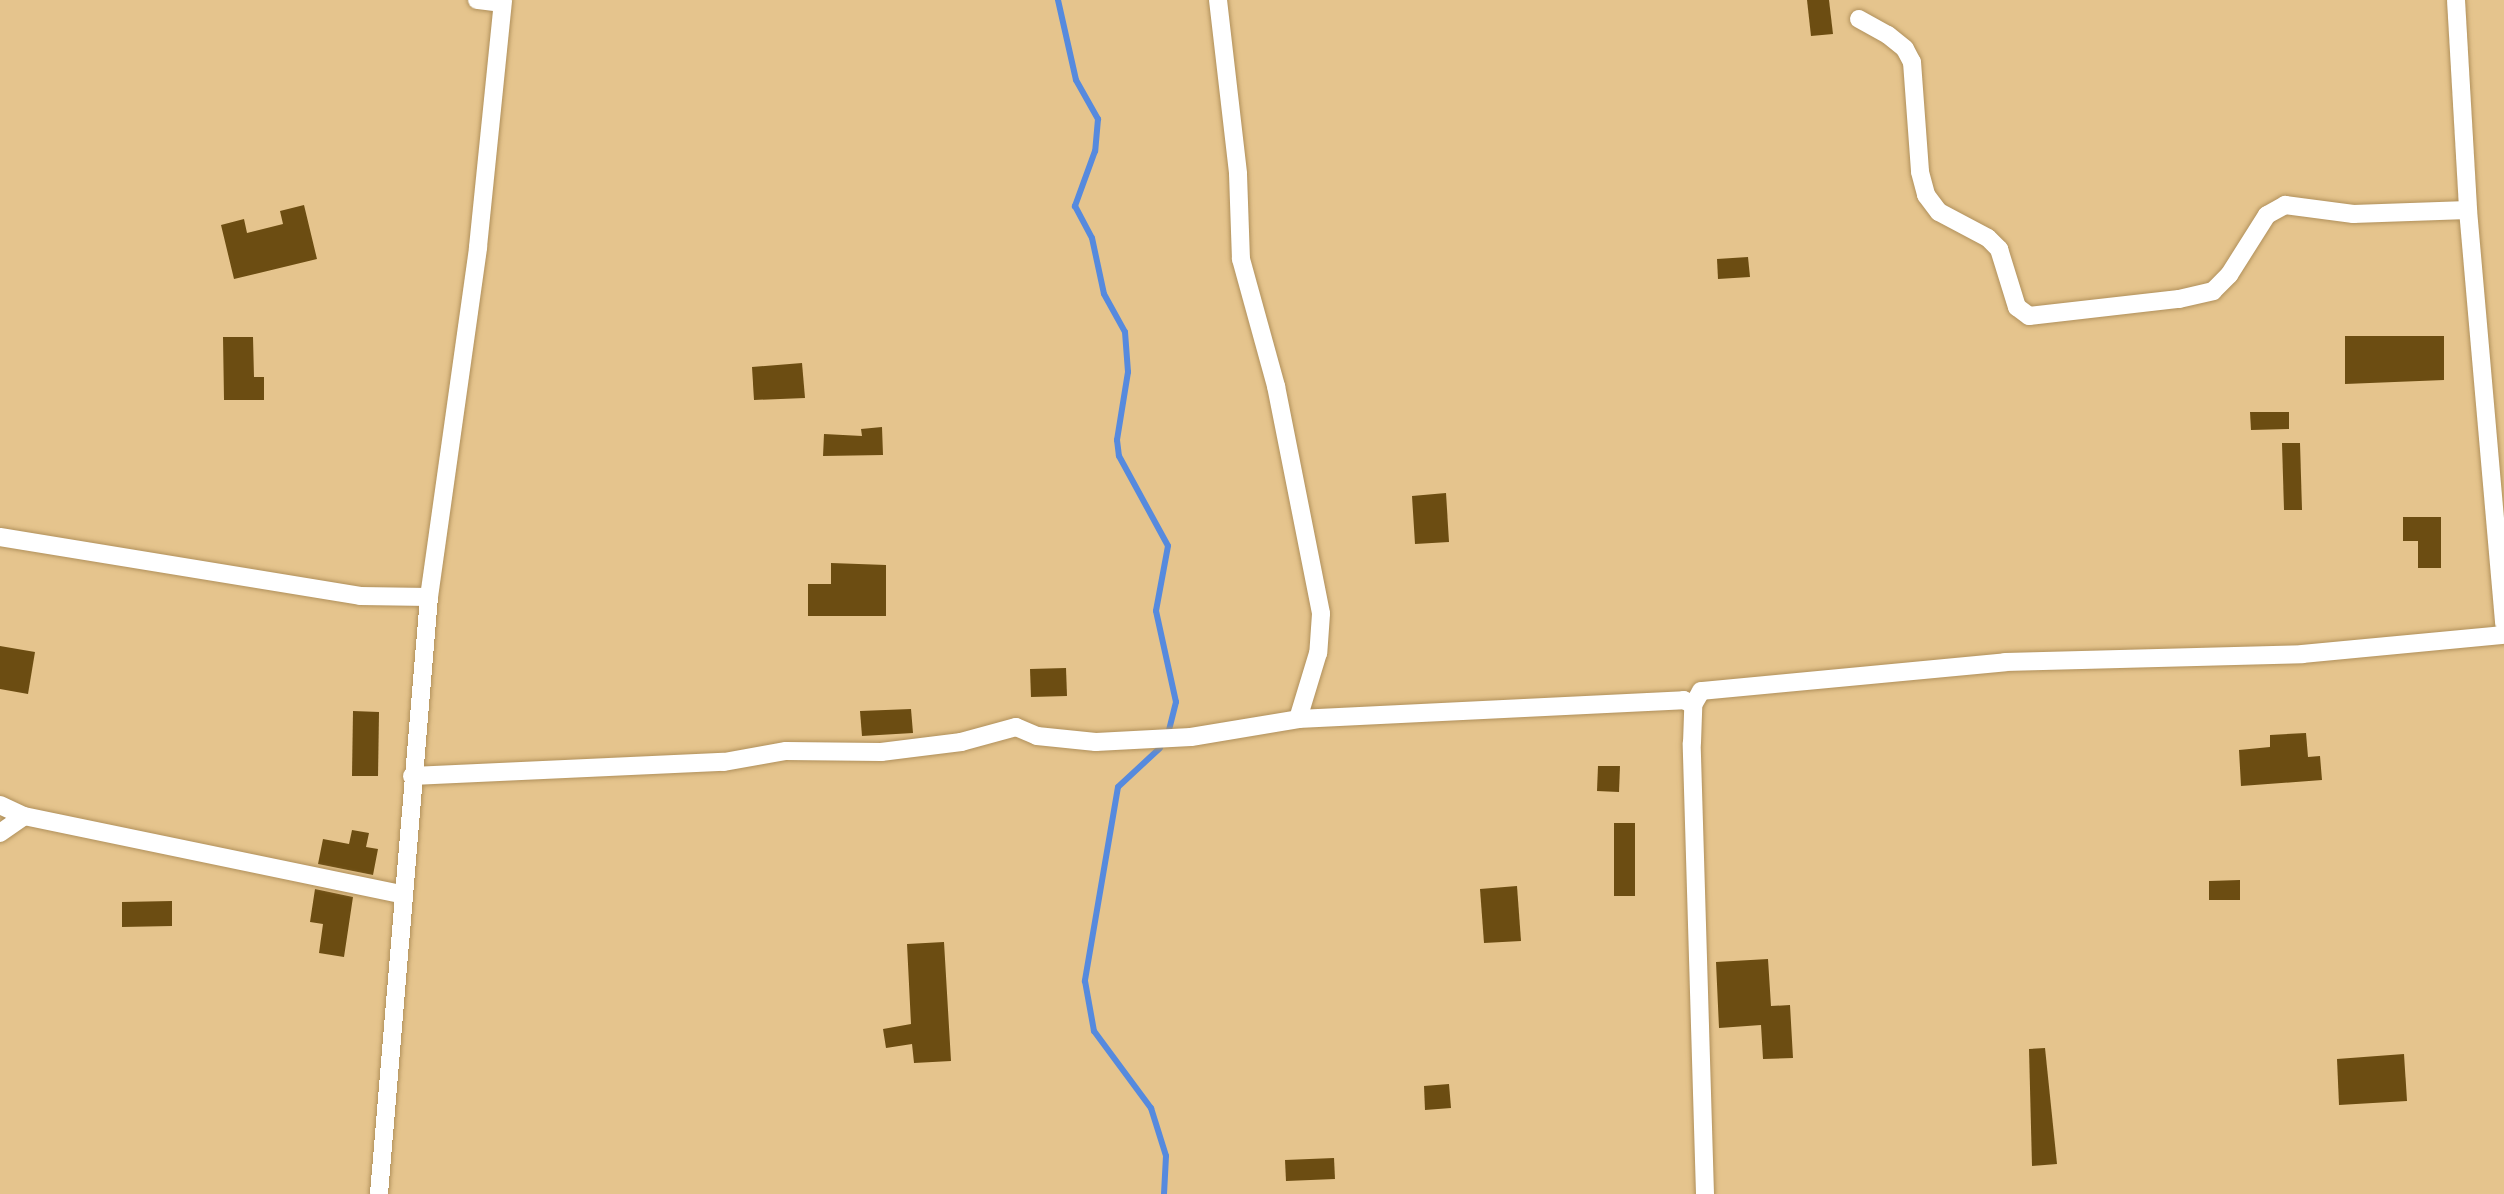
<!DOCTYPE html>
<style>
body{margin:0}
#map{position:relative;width:2504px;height:1194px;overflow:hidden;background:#e5c48d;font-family:"Open Sans",sans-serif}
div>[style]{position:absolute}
.stream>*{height:6px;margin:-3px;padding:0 3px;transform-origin:3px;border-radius:3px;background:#568ade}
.building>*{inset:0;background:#6c4d12}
.roads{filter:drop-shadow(0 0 2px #b0905b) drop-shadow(0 0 2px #b0905b)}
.street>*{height:18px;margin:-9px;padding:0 9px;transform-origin:9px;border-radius:9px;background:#fff}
span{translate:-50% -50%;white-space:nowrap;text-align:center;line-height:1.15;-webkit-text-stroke:10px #f8e7cc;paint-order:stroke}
</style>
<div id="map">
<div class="stream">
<div style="left:1058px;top:0;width:82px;rotate:77.3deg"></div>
<div style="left:1076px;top:80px;width:45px;rotate:60.6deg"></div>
<div style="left:1098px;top:119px;width:32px;rotate:95deg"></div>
<div style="left:1095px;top:151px;width:59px;rotate:110deg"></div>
<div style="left:1075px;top:206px;width:36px;rotate:62deg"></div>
<div style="left:1092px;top:238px;width:57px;rotate:77.9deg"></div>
<div style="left:1104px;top:294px;width:43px;rotate:61.1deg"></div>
<div style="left:1125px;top:332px;width:40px;rotate:85.7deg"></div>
<div style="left:1128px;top:372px;width:69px;rotate:99.2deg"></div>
<div style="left:1117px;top:440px;width:16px;rotate:83deg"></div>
<div style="left:1119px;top:456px;width:102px;rotate:61.4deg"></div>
<div style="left:1168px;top:546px;width:66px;rotate:100.5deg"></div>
<div style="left:1156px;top:611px;width:93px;rotate:77.6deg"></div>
<div style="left:1176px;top:702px;width:30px;rotate:104deg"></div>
<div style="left:1160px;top:748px;width:57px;rotate:137.1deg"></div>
<div style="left:1118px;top:787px;width:197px;rotate:99.7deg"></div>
<div style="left:1085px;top:981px;width:51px;rotate:79.8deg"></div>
<div style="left:1094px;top:1031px;width:96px;rotate:53.5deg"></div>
<div style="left:1151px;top:1108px;width:50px;rotate:72.6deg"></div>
<div style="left:1166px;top:1156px;width:38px;rotate:93deg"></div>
</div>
<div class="building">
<div style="clip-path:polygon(1807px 0,1829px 0,1833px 34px,1811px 36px)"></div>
<div style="clip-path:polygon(304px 205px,317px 259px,234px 279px,221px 225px,244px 219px,247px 233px,283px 224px,280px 211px)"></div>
<div style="clip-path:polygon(1748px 257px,1750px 277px,1718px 279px,1717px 259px)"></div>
<div style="clip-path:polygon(2345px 336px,2444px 336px,2444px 380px,2345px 384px)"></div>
<div style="clip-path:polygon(223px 337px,253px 337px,254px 377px,264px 377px,264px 400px,224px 400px)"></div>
<div style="clip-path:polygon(802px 363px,805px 398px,754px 400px,752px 367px)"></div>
<div style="clip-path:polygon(2250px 412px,2289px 412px,2289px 429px,2251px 430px)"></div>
<div style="clip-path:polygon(882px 427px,883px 455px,823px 456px,824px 434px,862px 436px,861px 429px)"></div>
<div style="clip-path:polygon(2282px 443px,2300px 443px,2302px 510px,2284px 510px)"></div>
<div style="clip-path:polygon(1446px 493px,1449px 542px,1415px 544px,1412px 496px)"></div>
<div style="clip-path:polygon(2403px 517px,2441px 517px,2441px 568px,2418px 568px,2418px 541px,2403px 541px)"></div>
<div style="clip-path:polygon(831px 563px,886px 565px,886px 616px,808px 616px,808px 584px,831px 584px)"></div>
<div style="clip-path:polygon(0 646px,35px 652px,28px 694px,0 689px)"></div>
<div style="clip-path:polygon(1066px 668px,1067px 696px,1031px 697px,1030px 669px)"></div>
<div style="clip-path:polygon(911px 709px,913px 733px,862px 736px,860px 711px)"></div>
<div style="clip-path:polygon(353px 711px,379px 712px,378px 776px,352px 776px)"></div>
<div style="clip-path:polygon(2306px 733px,2308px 757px,2320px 756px,2322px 780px,2241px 786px,2239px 750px,2270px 747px,2270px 735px)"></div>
<div style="clip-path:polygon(1598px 766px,1620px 766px,1619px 792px,1597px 791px)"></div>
<div style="clip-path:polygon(1614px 823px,1635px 823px,1635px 896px,1614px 896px)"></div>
<div style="clip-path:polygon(352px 830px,369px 833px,366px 847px,378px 849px,373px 875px,318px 864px,323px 839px,349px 844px)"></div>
<div style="clip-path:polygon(2240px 880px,2240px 900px,2209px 900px,2209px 881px)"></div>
<div style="clip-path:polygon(1517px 886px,1521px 941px,1484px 943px,1480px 889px)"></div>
<div style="clip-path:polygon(315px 889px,353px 897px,344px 957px,319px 953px,323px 924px,310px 922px)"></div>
<div style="clip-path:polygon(172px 901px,172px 926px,122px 927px,122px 902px)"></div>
<div style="clip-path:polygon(944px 942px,951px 1061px,914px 1063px,912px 1044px,886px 1048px,883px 1029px,911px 1024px,907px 944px)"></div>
<div style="clip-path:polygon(1768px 959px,1771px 1006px,1790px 1005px,1793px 1058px,1763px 1059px,1761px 1025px,1719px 1028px,1716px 962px)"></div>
<div style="clip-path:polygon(2045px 1048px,2057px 1164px,2032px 1166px,2029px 1049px)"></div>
<div style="clip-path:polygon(2404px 1054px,2407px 1101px,2339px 1105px,2337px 1059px)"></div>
<div style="clip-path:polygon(1449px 1084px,1451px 1108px,1425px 1110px,1424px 1086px)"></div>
<div style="clip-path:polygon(1334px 1158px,1335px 1179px,1286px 1181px,1285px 1160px)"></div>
</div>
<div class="roads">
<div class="street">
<div style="left:477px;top:0;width:25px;rotate:7deg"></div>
<div style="left:1218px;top:0;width:175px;rotate:83.4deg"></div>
<div style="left:1238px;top:174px;width:85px;rotate:88deg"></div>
<div style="left:1241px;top:259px;width:132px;rotate:74.6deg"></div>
<div style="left:1276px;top:386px;width:232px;rotate:78.8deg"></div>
<div style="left:1321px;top:614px;width:39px;rotate:94deg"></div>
<div style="left:1318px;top:653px;width:69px;rotate:106.9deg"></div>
<div style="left:2456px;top:0;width:210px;rotate:86.7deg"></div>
<div style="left:2468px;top:210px;width:415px;rotate:85deg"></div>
<div style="left:1859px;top:19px;width:33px;rotate:29deg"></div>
<div style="left:1888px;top:35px;width:22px;rotate:39deg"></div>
<div style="left:1905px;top:49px;width:15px;rotate:62deg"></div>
<div style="left:1912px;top:62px;width:110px;rotate:85.8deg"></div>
<div style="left:1920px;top:172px;width:24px;rotate:75deg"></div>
<div style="left:1926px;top:195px;width:21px;rotate:53deg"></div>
<div style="left:1939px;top:212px;width:55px;rotate:28deg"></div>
<div style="left:1988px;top:238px;width:16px;rotate:45deg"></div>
<div style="left:1999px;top:249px;width:61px;rotate:72.8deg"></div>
<div style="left:2017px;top:307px;width:15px;rotate:37deg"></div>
<div style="left:2029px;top:316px;width:151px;rotate:-6.5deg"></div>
<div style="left:2179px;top:299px;width:35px;rotate:-13deg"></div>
<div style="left:2213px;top:291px;width:23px;rotate:-45deg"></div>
<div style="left:2229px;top:275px;width:71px;rotate:-57.7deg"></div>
<div style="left:2267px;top:215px;width:21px;rotate:-29deg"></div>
<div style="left:2285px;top:205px;width:69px;rotate:7.5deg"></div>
<div style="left:2353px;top:214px;width:115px;rotate:-2deg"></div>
<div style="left:0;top:537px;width:365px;rotate:9.3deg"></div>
<div style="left:360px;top:596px;width:69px;rotate:0.8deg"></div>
<div style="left:412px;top:776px;width:312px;rotate:-2.6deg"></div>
<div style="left:724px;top:762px;width:63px;rotate:-10.1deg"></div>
<div style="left:786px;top:751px;width:95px;rotate:0.6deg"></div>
<div style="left:881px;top:752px;width:81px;rotate:-7.1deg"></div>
<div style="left:961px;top:742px;width:57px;rotate:-15.3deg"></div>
<div style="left:1016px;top:727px;width:23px;rotate:23deg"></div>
<div style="left:1037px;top:736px;width:59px;rotate:5.8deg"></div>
<div style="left:1096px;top:742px;width:95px;rotate:-3deg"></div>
<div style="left:1191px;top:737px;width:109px;rotate:-9.5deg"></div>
<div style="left:1298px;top:719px;width:386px;rotate:-2.8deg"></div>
<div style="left:1684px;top:700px;width:10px;rotate:29deg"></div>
<div style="left:0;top:805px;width:26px;rotate:25deg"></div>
<div style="left:24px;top:816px;width:385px;rotate:11.7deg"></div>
<div style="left:0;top:833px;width:29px;rotate:-35deg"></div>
<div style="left:379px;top:1194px;width:599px;rotate:-85.21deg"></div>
<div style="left:429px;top:597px;width:353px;rotate:-82deg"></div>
<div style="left:478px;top:247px;width:248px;rotate:-84.2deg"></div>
<div style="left:1705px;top:1194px;width:451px;rotate:-91.7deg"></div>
<div style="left:1692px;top:743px;width:38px;rotate:-88deg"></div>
<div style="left:1693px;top:705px;width:16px;rotate:-60deg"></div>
<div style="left:1701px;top:691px;width:305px;rotate:-5.4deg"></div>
<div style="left:2005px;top:662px;width:297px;rotate:-1.5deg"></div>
<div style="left:2302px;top:654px;width:203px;rotate:-5.4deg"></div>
</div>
</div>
</div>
